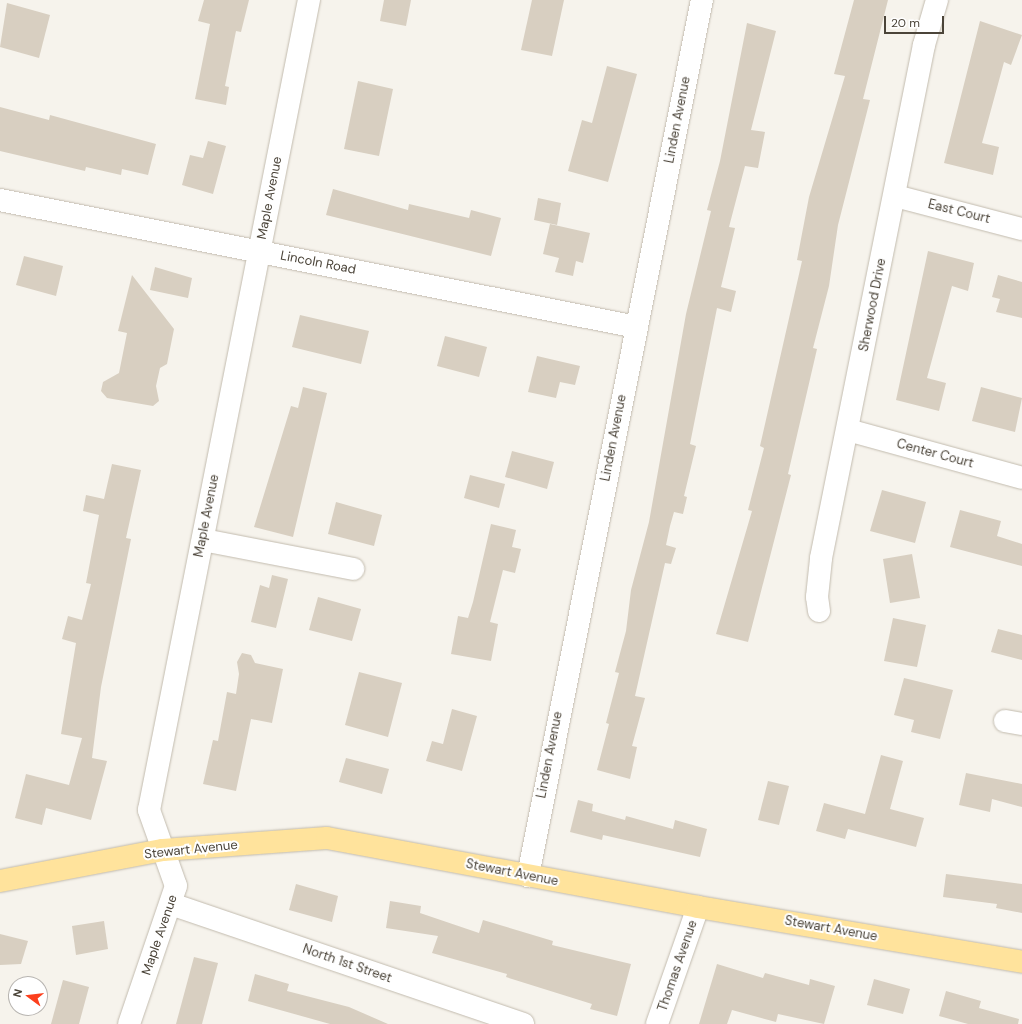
<!DOCTYPE html>
<style>
body{margin:0}
#map{position:relative;width:1022px;height:1024px;overflow:hidden;background:#f6f3ec;font-family:"DM Sans",sans-serif}
div>[style]{position:absolute}
.building>*{inset:0;background:#d8cfc1}
.roads{filter:drop-shadow(0 0 1px #c2bbae) drop-shadow(0 0 1px #c2bbae)}
.minor>*{height:22px;margin:-11px;padding:0 11px;transform-origin:11px;border-radius:11px;background:#fff}
.major>*{height:22px;margin:-11px;padding:0 11px;transform-origin:11px;border-radius:11px;background:#ffe39c}
span{translate:-50% -50%;white-space:nowrap;text-align:center;line-height:1.15;-webkit-text-stroke:4px #fff;paint-order:stroke}
.street-label{font-size:13px;color:#4b4439}
.north{position:absolute;left:8px;top:976px;width:40px;height:40px;box-sizing:border-box;background:#fff;border:1px solid #b7b4b0;border-radius:50%;rotate:285deg;font-size:11px;font-weight:700;line-height:16px;text-align:center;color:#4b4439}
.north::after{content:'';display:block;margin:auto;width:14px;height:18px;background:#fc3f1d;clip-path:polygon(50% 0,100% 100%,50% 72%,0 100%)}
.scale{position:absolute;left:884px;top:16px;width:60px;height:18px;box-sizing:border-box;border:2px solid #4b4439;border-top:0;padding-left:5px;font-size:12px;line-height:14px;white-space:nowrap;color:#4b4439;-webkit-text-stroke:3px #fff;paint-order:stroke}
</style>
<div id="map">
<div class="building">
<div style="clip-path:polygon(204px 0,249px 0,241px 32px,236px 31px,225px 86px,229px 87px,226px 105px,195px 99px,210px 24px,198px 21px)"></div>
<div style="clip-path:polygon(384px 0,411px 0,406px 26px,380px 21px)"></div>
<div style="clip-path:polygon(532px 0,564px 0,552px 56px,521px 50px)"></div>
<div style="clip-path:polygon(854px 0,888px 0,863px 99px,870px 100px,838px 225px,829px 286px,813px 348px,817px 349px,788px 474px,791px 475px,748px 642px,716px 634px,752px 511px,748px 510px,764px 448px,760px 446px,802px 261px,797px 260px,809px 197px,845px 76px,834px 74px)"></div>
<div style="clip-path:polygon(7px 3px,50px 15px,39px 58px,0 47px)"></div>
<div style="clip-path:polygon(980px 21px,1022px 35px,1011px 65px,1004px 62px,982px 143px,999px 147px,993px 175px,944px 163px)"></div>
<div style="clip-path:polygon(747px 23px,776px 31px,751px 130px,765px 132px,758px 168px,745px 166px,729px 227px,735px 228px,721px 287px,736px 291px,731px 312px,717px 308px,690px 444px,696px 446px,684px 496px,687px 497px,683px 514px,674px 512px,670px 526px,666px 545px,676px 548px,671px 564px,665px 563px,635px 696px,645px 698px,632px 746px,637px 747px,630px 779px,597px 770px,609px 724px,606px 723px,619px 673px,615px 672px,626px 631px,631px 590px,649px 522px,686px 314px,711px 211px,707px 210px,720px 161px)"></div>
<div style="clip-path:polygon(607px 66px,637px 74px,608px 182px,568px 171px,582px 120px,592px 123px)"></div>
<div style="clip-path:polygon(358px 81px,393px 89px,379px 156px,344px 149px)"></div>
<div style="clip-path:polygon(0 107px,49px 120px,50px 115px,156px 144px,148px 175px,122px 169px,121px 175px,86px 167px,85px 171px,0 151px)"></div>
<div style="clip-path:polygon(208px 141px,226px 146px,213px 194px,182px 185px,190px 155px,203px 158px)"></div>
<div style="clip-path:polygon(333px 189px,408px 210px,409px 204px,469px 218px,471px 210px,501px 218px,491px 256px,326px 215px)"></div>
<div style="clip-path:polygon(538px 198px,561px 203px,557px 225px,534px 220px)"></div>
<div style="clip-path:polygon(550px 224px,590px 233px,583px 263px,576px 261px,573px 276px,555px 272px,559px 258px,543px 254px)"></div>
<div style="clip-path:polygon(928px 251px,974px 263px,968px 291px,952px 286px,927px 378px,946px 383px,939px 411px,896px 400px)"></div>
<div style="clip-path:polygon(24px 256px,63px 266px,56px 296px,16px 285px)"></div>
<div style="clip-path:polygon(155px 267px,192px 278px,188px 298px,150px 290px)"></div>
<div style="clip-path:polygon(132px 275px,174px 329px,167px 364px,160px 368px,156px 386px,159px 401px,153px 406px,107px 398px,101px 391px,103px 382px,119px 373px,127px 333px,118px 331px)"></div>
<div style="clip-path:polygon(998px 275px,1022px 282px,1022px 318px,996px 312px,1000px 299px,992px 297px)"></div>
<div style="clip-path:polygon(300px 315px,369px 331px,361px 364px,292px 347px)"></div>
<div style="clip-path:polygon(445px 336px,487px 347px,479px 377px,437px 366px)"></div>
<div style="clip-path:polygon(537px 356px,580px 366px,575px 385px,560px 382px,556px 398px,528px 392px)"></div>
<div style="clip-path:polygon(303px 387px,327px 393px,293px 537px,254px 527px,291px 406px,298px 408px)"></div>
<div style="clip-path:polygon(981px 387px,1022px 398px,1015px 432px,972px 421px)"></div>
<div style="clip-path:polygon(512px 451px,554px 462px,547px 489px,505px 477px)"></div>
<div style="clip-path:polygon(112px 464px,141px 470px,126px 538px,131px 539px,101px 687px,92px 758px,107px 761px,91px 820px,46px 808px,42px 825px,15px 818px,26px 774px,69px 785px,82px 738px,61px 734px,76px 643px,62px 639px,68px 616px,82px 620px,91px 584px,86px 583px,99px 515px,83px 511px,86px 495px,104px 499px)"></div>
<div style="clip-path:polygon(470px 475px,505px 484px,499px 508px,464px 498px)"></div>
<div style="clip-path:polygon(882px 490px,926px 502px,915px 543px,870px 531px)"></div>
<div style="clip-path:polygon(336px 502px,382px 515px,374px 546px,328px 534px)"></div>
<div style="clip-path:polygon(960px 510px,1001px 521px,997px 536px,1022px 544px,1022px 566px,950px 547px)"></div>
<div style="clip-path:polygon(491px 524px,516px 530px,512px 547px,521px 549px,515px 573px,503px 570px,490px 622px,498px 624px,491px 661px,451px 654px,458px 616px,468px 618px,473px 602px)"></div>
<div style="clip-path:polygon(912px 554px,920px 598px,890px 603px,883px 559px)"></div>
<div style="clip-path:polygon(272px 575px,288px 579px,276px 628px,251px 622px,260px 585px,269px 588px)"></div>
<div style="clip-path:polygon(318px 597px,361px 609px,352px 641px,309px 630px)"></div>
<div style="clip-path:polygon(893px 618px,926px 625px,917px 667px,884px 661px)"></div>
<div style="clip-path:polygon(998px 629px,1022px 635px,1022px 660px,991px 652px)"></div>
<div style="clip-path:polygon(242px 653px,251px 655px,255px 663px,283px 669px,272px 723px,251px 719px,236px 791px,203px 784px,213px 740px,218px 741px,227px 692px,236px 694px,239px 674px,237px 662px)"></div>
<div style="clip-path:polygon(359px 672px,402px 683px,388px 737px,345px 725px)"></div>
<div style="clip-path:polygon(904px 678px,953px 690px,940px 739px,911px 732px,914px 720px,894px 715px)"></div>
<div style="clip-path:polygon(452px 709px,477px 716px,462px 771px,426px 761px,432px 741px,443px 744px)"></div>
<div style="clip-path:polygon(881px 755px,903px 761px,890px 809px,924px 818px,916px 847px,848px 829px,845px 839px,816px 831px,824px 803px,865px 814px)"></div>
<div style="clip-path:polygon(346px 758px,389px 769px,382px 794px,339px 782px)"></div>
<div style="clip-path:polygon(966px 773px,1022px 784px,1022px 807px,992px 799px,990px 812px,959px 805px)"></div>
<div style="clip-path:polygon(768px 781px,789px 786px,779px 825px,758px 820px)"></div>
<div style="clip-path:polygon(578px 800px,593px 804px,592px 811px,625px 820px,626px 816px,673px 829px,675px 820px,707px 829px,700px 857px,603px 835px,602px 840px,570px 832px)"></div>
<div style="clip-path:polygon(946px 874px,1022px 884px,1022px 913px,996px 908px,997px 904px,943px 897px)"></div>
<div style="clip-path:polygon(296px 884px,338px 896px,332px 922px,289px 910px)"></div>
<div style="clip-path:polygon(390px 901px,421px 906px,420px 913px,479px 933px,483px 920px,553px 941px,552px 945px,631px 964px,617px 1016px,590px 1009px,592px 1004px,506px 977px,507px 974px,432px 953px,438px 936px,386px 928px)"></div>
<div style="clip-path:polygon(104px 921px,108px 949px,76px 955px,72px 926px)"></div>
<div style="clip-path:polygon(0 934px,28px 941px,21px 964px,0 965px)"></div>
<div style="clip-path:polygon(194px 957px,218px 963px,202px 1024px,176px 1024px)"></div>
<div style="clip-path:polygon(717px 964px,763px 978px,765px 973px,809px 985px,810px 979px,835px 986px,824px 1024px,778px 1014px,776px 1022px,732px 1010px,727px 1024px,699px 1024px)"></div>
<div style="clip-path:polygon(255px 974px,289px 984px,287px 991px,349px 1007px,388px 1024px,330px 1024px,248px 1001px)"></div>
<div style="clip-path:polygon(874px 979px,910px 989px,903px 1014px,867px 1005px)"></div>
<div style="clip-path:polygon(63px 980px,89px 987px,79px 1024px,51px 1024px)"></div>
<div style="clip-path:polygon(946px 991px,981px 1001px,979px 1008px,1019px 1019px,1018px 1024px,968px 1024px,939px 1016px)"></div>
</div>
<div class="roads">
<div class="minor">
<div style="left:895px;top:196px;width:131px;rotate:14.6deg"></div>
<div style="left:0;top:200px;width:649px;rotate:11.29deg"></div>
<div style="left:848px;top:430px;width:180px;rotate:15.4deg"></div>
<div style="left:203px;top:540px;width:153px;rotate:10.9deg"></div>
<div style="left:819px;top:611px;width:14px;rotate:-98deg"></div>
<div style="left:817px;top:597px;width:39px;rotate:-84deg"></div>
<div style="left:821px;top:558px;width:523px;rotate:-78.65deg"></div>
<div style="left:924px;top:45px;width:47px;rotate:-73.9deg"></div>
<div style="left:1005px;top:721px;width:17px;rotate:10deg"></div>
<div style="left:528px;top:876px;width:893px;rotate:-78.77deg"></div>
<div style="left:171px;top:904px;width:372px;rotate:18.8deg"></div>
<div style="left:129px;top:1024px;width:146px;rotate:-71.2deg"></div>
<div style="left:176px;top:886px;width:81px;rotate:-109.6deg"></div>
<div style="left:149px;top:810px;width:826px;rotate:-78.83deg"></div>
<div style="left:657px;top:1024px;width:124px;rotate:-70.7deg"></div>
</div>
<div class="major">
<div style="left:0;top:881px;width:166px;rotate:-10.8deg"></div>
<div style="left:163px;top:850px;width:164px;rotate:-4.2deg"></div>
<div style="left:327px;top:838px;width:377px;rotate:10.5deg"></div>
<div style="left:698px;top:907px;width:329px;rotate:9.6deg"></div>
</div>
</div>
<div class="street-label">
<span style="left:678px;top:120px;rotate:-79deg">Linden Avenue</span>
<span style="left:270px;top:198px;rotate:-79deg">Maple Avenue</span>
<span style="left:959px;top:212px;rotate:14deg">East Court</span>
<span style="left:318px;top:263px;rotate:11deg">Lincoln Road</span>
<span style="left:873px;top:305px;rotate:-79deg">Sherwood Drive</span>
<span style="left:614px;top:438px;rotate:-79deg">Linden Avenue</span>
<span style="left:935px;top:454px;rotate:15deg">Center Court</span>
<span style="left:207px;top:516px;rotate:-79deg">Maple Avenue</span>
<span style="left:550px;top:755px;rotate:-79deg">Linden Avenue</span>
<span style="left:191px;top:850px;rotate:-6deg">Stewart Avenue</span>
<span style="left:512px;top:873px;rotate:11deg">Stewart Avenue</span>
<span style="left:831px;top:929px;rotate:10deg">Stewart Avenue</span>
<span style="left:160px;top:935px;rotate:-71deg">Maple Avenue</span>
<span style="left:347px;top:964px;rotate:19deg">North 1st Street</span>
<span style="left:678px;top:966px;rotate:-71deg">Thomas Avenue</span>
</div>
<div class="north">N</div>
<div class="scale">20 m</div>
</div>
